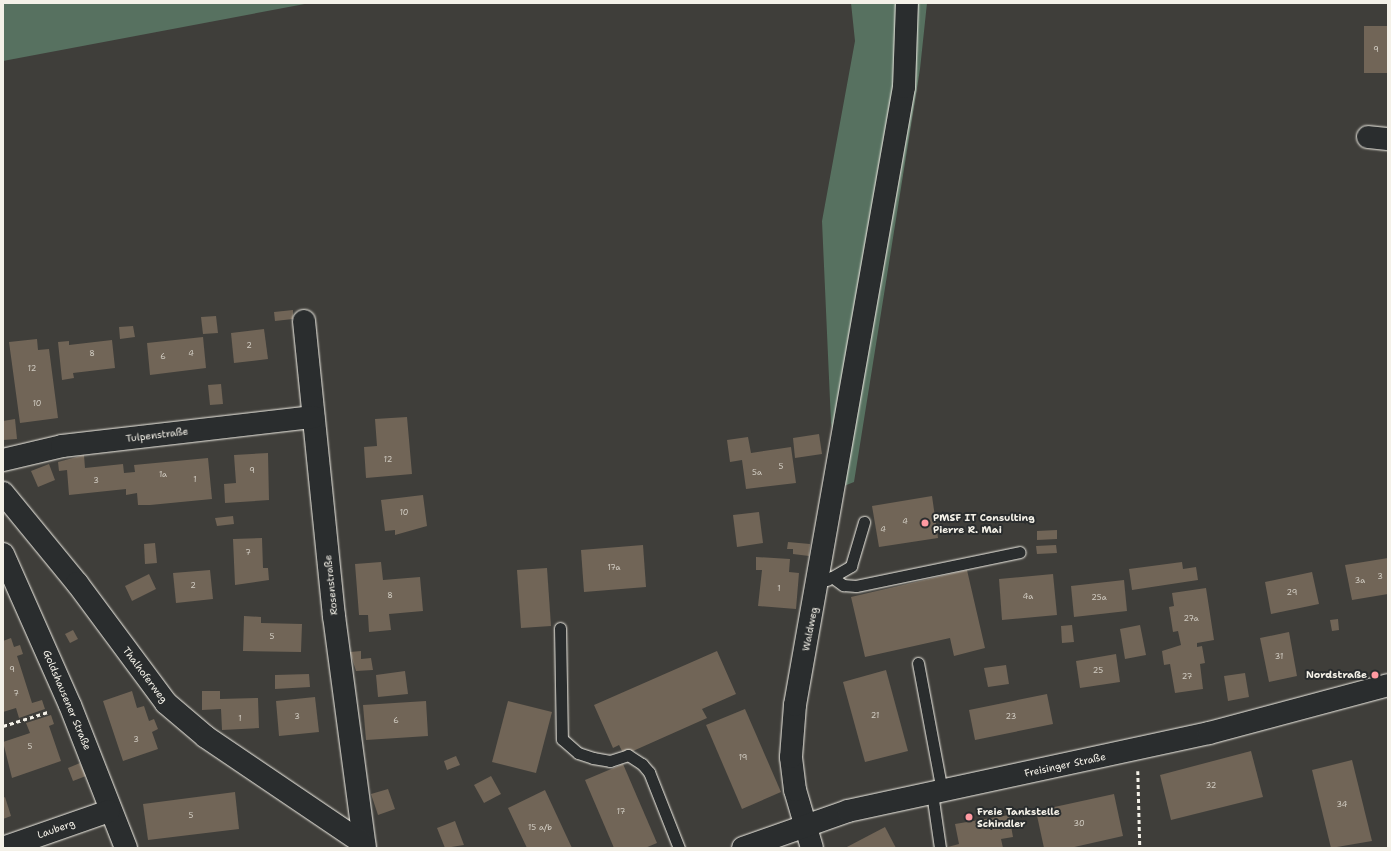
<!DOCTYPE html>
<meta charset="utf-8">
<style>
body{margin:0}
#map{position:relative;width:1391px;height:851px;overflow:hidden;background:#3f3e3a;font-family:"Shantell Sans",sans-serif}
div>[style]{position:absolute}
.green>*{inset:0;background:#577160}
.building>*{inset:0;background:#716557}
.path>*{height:2.5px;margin-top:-1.25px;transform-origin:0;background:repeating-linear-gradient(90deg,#f4f1e8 0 4px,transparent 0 7px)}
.roads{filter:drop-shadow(0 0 1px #f4f1e8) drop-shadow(0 0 1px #f4f1e8)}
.service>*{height:11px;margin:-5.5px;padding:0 5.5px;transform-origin:5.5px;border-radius:5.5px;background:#2a2d2e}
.minor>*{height:22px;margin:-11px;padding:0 11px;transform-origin:11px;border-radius:11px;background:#2a2d2e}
.tertiary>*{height:22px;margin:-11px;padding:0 11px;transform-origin:11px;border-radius:11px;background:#2a2d2e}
.dots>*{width:11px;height:11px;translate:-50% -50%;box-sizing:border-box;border:2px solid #2a2d2e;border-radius:50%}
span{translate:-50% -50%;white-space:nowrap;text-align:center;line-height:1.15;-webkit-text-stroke:4px #2a2d2e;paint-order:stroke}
.number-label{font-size:8px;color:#d3cec4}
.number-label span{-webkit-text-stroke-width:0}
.street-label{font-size:10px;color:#f4f1e8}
.poi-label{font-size:10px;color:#f4f1e8;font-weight:700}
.left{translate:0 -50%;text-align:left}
.right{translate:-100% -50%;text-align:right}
.frame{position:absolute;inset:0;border:4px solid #f4f1e8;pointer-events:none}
</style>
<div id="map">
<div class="green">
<div style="clip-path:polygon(3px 3px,310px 3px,3px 61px)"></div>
<div style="clip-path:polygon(851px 3px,927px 3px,920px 69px,854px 482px,844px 486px,831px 423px,822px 221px,855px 41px)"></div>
</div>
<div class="building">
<div style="clip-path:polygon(1364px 26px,1388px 26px,1388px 73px,1364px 73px)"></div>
<div style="clip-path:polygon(293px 310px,293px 319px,275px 321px,274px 312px)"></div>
<div style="clip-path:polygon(216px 316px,218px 333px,203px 334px,201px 317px)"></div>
<div style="clip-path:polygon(133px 326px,135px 337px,120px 339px,119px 327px)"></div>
<div style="clip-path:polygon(264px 329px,268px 359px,234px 363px,231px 333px)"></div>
<div style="clip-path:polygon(203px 337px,206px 368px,150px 375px,147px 343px)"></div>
<div style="clip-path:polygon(37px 339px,38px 350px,49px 349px,58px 418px,20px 423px,9px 342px)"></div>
<div style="clip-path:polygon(112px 340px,115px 368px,73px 373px,74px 378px,62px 380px,58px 342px,69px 341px,69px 345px)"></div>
<div style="clip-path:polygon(221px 384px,223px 404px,210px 405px,208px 385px)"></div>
<div style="clip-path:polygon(407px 417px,412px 474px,366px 478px,364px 447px,377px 446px,375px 419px)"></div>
<div style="clip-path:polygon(15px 419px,17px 439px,3px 440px,3px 421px)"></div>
<div style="clip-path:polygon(819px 434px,822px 454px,795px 458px,793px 438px)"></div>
<div style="clip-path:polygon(748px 437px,751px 453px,791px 447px,796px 483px,746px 489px,742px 460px,730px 462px,727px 440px)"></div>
<div style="clip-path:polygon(268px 453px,269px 500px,225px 503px,224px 484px,236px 483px,234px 455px)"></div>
<div style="clip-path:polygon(84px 455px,85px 468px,123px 464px,124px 473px,135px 472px,134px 465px,208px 458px,212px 499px,150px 505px,138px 505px,137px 493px,126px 495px,126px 489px,69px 495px,67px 470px,59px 471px,58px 462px)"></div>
<div style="clip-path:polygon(49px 464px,55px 480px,38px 487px,31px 471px)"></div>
<div style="clip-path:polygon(423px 495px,427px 526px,395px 535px,395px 530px,385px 531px,381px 500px)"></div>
<div style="clip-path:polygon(932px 496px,938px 538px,879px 547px,872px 506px)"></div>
<div style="clip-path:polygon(759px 512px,763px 543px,737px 547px,733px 515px)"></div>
<div style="clip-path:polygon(233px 516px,234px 524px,217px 526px,215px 518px)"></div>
<div style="clip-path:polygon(1057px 530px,1057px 539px,1037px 540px,1037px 531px)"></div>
<div style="clip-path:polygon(262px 538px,263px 568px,268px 568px,269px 580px,235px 585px,233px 539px)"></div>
<div style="clip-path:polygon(788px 542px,810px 544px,809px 556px,793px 554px,793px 549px,787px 549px)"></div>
<div style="clip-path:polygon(155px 543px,157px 563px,145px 564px,144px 544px)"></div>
<div style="clip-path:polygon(643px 545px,646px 587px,584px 592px,581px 550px)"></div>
<div style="clip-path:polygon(1056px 545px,1057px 553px,1037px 554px,1036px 546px)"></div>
<div style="clip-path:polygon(756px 557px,790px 559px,789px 572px,799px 573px,796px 609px,758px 606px,762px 570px,756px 570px)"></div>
<div style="clip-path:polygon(1388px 558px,1388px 594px,1352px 600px,1345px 565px)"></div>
<div style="clip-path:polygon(381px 562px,383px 580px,420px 577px,423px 611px,389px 614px,391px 630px,369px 632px,368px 615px,359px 615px,355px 564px)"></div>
<div style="clip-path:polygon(1182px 562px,1183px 569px,1196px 567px,1198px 580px,1132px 590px,1129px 569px)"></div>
<div style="clip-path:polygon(547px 568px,551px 626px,521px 628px,517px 570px)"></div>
<div style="clip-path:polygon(210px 570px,213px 599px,176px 603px,173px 573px)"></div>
<div style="clip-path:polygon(967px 570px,985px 648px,954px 656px,950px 638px,865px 657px,851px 597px)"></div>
<div style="clip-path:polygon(1312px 572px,1319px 604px,1271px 614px,1265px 582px)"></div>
<div style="clip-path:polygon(149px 574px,156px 589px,132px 601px,125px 586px)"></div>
<div style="clip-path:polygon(1053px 574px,1057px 615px,1002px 620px,999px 579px)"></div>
<div style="clip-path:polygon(1124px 580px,1127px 611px,1074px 617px,1071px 586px)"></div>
<div style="clip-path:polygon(1206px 588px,1214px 640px,1197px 643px,1197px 647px,1202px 646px,1205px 663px,1200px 664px,1203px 689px,1175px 693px,1170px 664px,1164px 665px,1162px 651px,1181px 645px,1178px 631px,1173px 632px,1169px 607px,1174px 606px,1172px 593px)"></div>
<div style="clip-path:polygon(244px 616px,261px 617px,261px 623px,302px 624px,301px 652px,243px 651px)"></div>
<div style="clip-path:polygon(1338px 619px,1339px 630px,1332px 631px,1330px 620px)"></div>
<div style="clip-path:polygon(1072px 625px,1074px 642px,1062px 643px,1061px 626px)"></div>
<div style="clip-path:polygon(1140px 625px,1146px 655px,1125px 659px,1120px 629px)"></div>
<div style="clip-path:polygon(73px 630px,78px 639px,70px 643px,65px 634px)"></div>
<div style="clip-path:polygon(1289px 632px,1297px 676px,1269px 682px,1260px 638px)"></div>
<div style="clip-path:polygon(11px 638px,14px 647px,20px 645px,23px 654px,17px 656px,32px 703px,42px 700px,45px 709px,19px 718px,16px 708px,3px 712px,3px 641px)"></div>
<div style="clip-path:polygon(361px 651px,361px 659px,371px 658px,373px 670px,356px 671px,350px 652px)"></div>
<div style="clip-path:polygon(717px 651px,736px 694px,702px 709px,707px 718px,624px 755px,619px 745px,613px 748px,594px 705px)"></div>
<div style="clip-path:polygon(1116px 654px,1120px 682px,1080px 688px,1076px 661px)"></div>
<div style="clip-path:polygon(1006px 665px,1009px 684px,988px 687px,984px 668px)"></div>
<div style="clip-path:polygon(886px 670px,908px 751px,865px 762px,843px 682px)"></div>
<div style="clip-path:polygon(405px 671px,408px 694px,378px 697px,376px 675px)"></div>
<div style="clip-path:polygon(1245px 673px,1249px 697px,1228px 701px,1224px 676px)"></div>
<div style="clip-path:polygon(309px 674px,310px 687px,275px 689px,275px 675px)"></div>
<div style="clip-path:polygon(132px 691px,137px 708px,144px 706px,149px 721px,154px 719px,158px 729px,152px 732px,158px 749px,123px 761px,103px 701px)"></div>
<div style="clip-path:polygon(202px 691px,220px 691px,220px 699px,258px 698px,259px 728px,222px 730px,221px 709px,202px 710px)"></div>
<div style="clip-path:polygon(1047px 694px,1053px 724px,975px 740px,969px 710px)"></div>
<div style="clip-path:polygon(315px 697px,319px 732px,279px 736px,276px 701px)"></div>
<div style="clip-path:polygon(426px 701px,428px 736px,366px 740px,363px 705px)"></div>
<div style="clip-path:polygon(508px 701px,552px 712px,536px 773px,492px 762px)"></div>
<div style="clip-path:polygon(745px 709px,781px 792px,742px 809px,706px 725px)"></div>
<div style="clip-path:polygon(51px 715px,54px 724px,49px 726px,61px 761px,12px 778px,3px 742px,30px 733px,26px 723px)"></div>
<div style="clip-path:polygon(1251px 751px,1263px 797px,1171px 820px,1160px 775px)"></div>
<div style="clip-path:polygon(456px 756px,460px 765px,447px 770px,444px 761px)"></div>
<div style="clip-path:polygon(1352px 760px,1372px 841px,1331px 848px,1312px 770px)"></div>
<div style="clip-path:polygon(80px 763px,86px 776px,73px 781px,68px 768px)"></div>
<div style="clip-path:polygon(623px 764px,657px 843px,645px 848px,614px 848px,585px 780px)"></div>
<div style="clip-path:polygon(491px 776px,501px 794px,484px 803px,474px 785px)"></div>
<div style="clip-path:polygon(388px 789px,395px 809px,378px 815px,371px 794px)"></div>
<div style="clip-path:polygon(545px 790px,572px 848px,527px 848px,508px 808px)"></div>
<div style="clip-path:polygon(235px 792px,239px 829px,148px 840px,143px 804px)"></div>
<div style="clip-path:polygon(1114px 794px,1123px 836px,1070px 848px,1044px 848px,1036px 811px)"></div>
<div style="clip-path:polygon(5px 797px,11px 816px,3px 819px,3px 798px)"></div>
<div style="clip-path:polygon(1009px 815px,1013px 837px,1001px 839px,1003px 848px,944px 848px,959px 844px,955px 824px)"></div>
<div style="clip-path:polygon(455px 821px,464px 845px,445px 848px,437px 828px)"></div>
<div style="clip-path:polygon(885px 827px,896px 848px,845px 848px)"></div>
</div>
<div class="path">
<div style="left:3px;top:726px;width:47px;rotate:-17.3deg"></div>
<div style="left:1138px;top:771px;width:77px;rotate:88.5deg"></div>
</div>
<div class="roads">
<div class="service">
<div style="left:832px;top:577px;width:14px;rotate:36deg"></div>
<div style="left:843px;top:585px;width:13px;rotate:4deg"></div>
<div style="left:856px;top:586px;width:167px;rotate:-11.7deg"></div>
<div style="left:827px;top:580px;width:28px;rotate:-30deg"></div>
<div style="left:851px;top:566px;width:46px;rotate:-73.5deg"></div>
<div style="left:560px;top:628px;width:111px;rotate:89deg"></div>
<div style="left:562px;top:739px;width:21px;rotate:41deg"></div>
<div style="left:578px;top:753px;width:16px;rotate:18deg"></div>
<div style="left:593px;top:758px;width:17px;rotate:10deg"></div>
<div style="left:610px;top:761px;width:19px;rotate:-18deg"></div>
<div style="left:628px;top:755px;width:17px;rotate:33deg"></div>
<div style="left:642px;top:764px;width:11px;rotate:49deg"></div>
<div style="left:649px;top:772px;width:82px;rotate:68.5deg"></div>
<div style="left:918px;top:663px;width:130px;rotate:79.4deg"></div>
<div style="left:932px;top:793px;width:56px;rotate:81.7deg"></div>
</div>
<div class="minor">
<div style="left:1368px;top:137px;width:20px;rotate:6deg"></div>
<div style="left:304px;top:321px;width:297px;rotate:84.2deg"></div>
<div style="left:334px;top:616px;width:234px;rotate:82.4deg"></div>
<div style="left:3px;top:460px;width:61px;rotate:-13.3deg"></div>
<div style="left:62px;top:446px;width:253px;rotate:-6.6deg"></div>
<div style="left:3px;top:493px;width:117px;rotate:50.6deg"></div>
<div style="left:77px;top:583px;width:149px;rotate:53.4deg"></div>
<div style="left:166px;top:703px;width:52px;rotate:40.4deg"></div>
<div style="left:206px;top:737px;width:191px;rotate:34.1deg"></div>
<div style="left:3px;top:554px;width:165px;rotate:66.1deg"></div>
<div style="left:70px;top:705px;width:154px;rotate:68.6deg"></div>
<div style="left:3px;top:848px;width:112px;rotate:-19.2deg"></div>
<div style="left:812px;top:848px;width:60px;rotate:-106.3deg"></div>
<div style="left:795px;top:790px;width:33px;rotate:-97deg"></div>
<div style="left:791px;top:757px;width:52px;rotate:-85.6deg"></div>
<div style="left:795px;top:705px;width:628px;rotate:-80deg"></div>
<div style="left:904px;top:87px;width:84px;rotate:-88deg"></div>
</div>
<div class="tertiary">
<div style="left:743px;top:848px;width:111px;rotate:-19.4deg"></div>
<div style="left:848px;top:811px;width:369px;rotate:-12.2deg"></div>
<div style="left:1209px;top:733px;width:185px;rotate:-15deg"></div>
</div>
</div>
<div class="dots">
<div style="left:925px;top:523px;background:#ff9aa2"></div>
<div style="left:1375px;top:675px;background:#ff9aa2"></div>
<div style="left:969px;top:817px;background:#ff9aa2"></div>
</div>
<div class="number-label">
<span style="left:1376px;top:50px">9</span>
<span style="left:249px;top:346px">2</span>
<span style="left:92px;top:354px">8</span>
<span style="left:191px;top:354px">4</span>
<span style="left:163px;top:357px">6</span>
<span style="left:32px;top:369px">12</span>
<span style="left:37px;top:404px">10</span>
<span style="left:388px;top:460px">12</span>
<span style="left:781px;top:467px">5</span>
<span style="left:252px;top:471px">9</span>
<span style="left:757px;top:473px">5a</span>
<span style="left:163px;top:475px">1a</span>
<span style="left:195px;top:480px">1</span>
<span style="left:96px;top:481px">3</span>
<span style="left:404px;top:513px">10</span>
<span style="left:905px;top:522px">4</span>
<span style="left:883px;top:530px">4</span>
<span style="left:248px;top:553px">7</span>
<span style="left:614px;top:568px">17a</span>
<span style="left:1380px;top:577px">3</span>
<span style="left:1360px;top:581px">3a</span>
<span style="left:193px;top:586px">2</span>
<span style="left:779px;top:589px">1</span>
<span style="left:1292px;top:593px">29</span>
<span style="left:390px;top:596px">8</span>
<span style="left:1028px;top:597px">4a</span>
<span style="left:1099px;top:598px">25a</span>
<span style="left:1191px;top:619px">27a</span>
<span style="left:272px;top:637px">5</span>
<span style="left:1279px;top:657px">31</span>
<span style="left:12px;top:670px">9</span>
<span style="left:1098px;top:671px">25</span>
<span style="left:1187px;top:677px">27</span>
<span style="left:16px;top:694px">7</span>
<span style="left:875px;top:716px">21</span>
<span style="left:297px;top:717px">3</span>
<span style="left:1011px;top:717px">23</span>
<span style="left:240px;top:719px">1</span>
<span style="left:396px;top:721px">6</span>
<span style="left:136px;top:740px">3</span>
<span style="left:30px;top:747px">5</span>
<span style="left:743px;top:758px">19</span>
<span style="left:1211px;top:786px">32</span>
<span style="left:1342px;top:805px">34</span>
<span style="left:621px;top:812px">17</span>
<span style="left:191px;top:816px">5</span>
<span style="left:1079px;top:824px">30</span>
<span style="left:540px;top:828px">15 a/b</span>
</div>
<div class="street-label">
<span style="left:157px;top:435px;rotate:-7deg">Tulpenstraße</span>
<span style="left:331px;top:585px;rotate:-96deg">Rosenstraße</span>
<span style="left:810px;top:629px;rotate:-79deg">Waldweg</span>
<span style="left:145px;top:675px;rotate:53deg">Thalhoferweg</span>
<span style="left:67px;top:700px;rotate:67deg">Goldshausener Straße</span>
<span style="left:1065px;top:765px;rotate:-12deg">Freisinger Straße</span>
<span style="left:56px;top:829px;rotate:-19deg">Lauberg</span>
</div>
<div class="poi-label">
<span class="left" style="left:933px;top:523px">PMSF IT Consulting<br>Pierre R. Mai</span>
<span class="right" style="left:1367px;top:675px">Nordstraße</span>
<span class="left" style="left:977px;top:817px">Freie Tankstelle<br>Schindler</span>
</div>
<div class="frame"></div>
</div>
